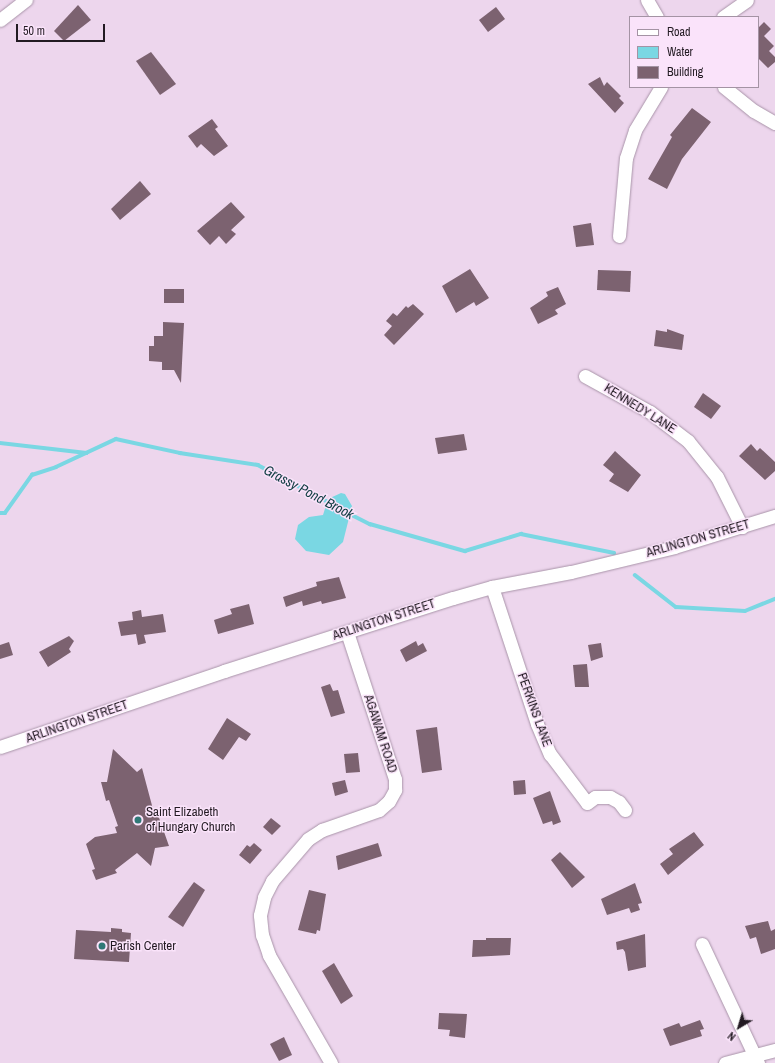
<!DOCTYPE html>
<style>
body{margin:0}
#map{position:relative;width:775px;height:1063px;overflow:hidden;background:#edd6ed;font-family:"Archivo Narrow",sans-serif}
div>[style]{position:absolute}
.water>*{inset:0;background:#7ad7e3}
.stream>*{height:3.5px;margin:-1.75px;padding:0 1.75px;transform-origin:1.75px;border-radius:1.75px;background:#7ad7e3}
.building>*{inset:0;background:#7c6270}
.roads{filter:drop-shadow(0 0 1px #a994a9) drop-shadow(0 0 1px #a994a9)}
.minor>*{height:13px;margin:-6.5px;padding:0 6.5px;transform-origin:6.5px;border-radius:6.5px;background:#fff}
.dots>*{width:11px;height:11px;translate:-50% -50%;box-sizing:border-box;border:2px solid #fae3fa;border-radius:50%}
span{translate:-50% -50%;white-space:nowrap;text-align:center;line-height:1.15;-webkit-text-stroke:3px #fae3fa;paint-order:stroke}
.street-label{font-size:13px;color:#221a22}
.poi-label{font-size:13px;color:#221a22}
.left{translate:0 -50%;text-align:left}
.water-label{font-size:14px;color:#0f3c41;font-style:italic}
.legend{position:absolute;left:629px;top:16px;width:130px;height:72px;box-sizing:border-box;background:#fae3fa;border:1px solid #a493a4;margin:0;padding:5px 7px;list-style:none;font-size:12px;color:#221a22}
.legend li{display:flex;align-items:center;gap:8px;height:20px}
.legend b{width:20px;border:1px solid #a493a4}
.north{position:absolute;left:719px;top:1007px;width:40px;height:40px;-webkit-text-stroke:3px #fae3fa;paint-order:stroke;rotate:218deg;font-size:11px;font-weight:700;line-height:16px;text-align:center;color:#221a22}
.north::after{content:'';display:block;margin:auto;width:14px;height:18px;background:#221a22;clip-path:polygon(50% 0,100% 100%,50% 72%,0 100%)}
.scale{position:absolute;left:16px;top:24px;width:89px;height:18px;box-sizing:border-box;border:2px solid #221a22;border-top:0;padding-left:5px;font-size:12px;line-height:14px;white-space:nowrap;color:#221a22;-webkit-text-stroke:3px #fae3fa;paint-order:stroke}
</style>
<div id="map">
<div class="water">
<div style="clip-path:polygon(341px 493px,345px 494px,352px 506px,343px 542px,329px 555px,306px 551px,295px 539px,298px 525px,309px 517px,323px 515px,328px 499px)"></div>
</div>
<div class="stream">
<div style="left:0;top:443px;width:87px;rotate:6.6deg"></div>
<div style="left:0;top:513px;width:5px"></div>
<div style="left:5px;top:513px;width:47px;rotate:-54.6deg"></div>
<div style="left:32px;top:475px;width:25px;rotate:-18deg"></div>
<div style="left:56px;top:467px;width:66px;rotate:-25deg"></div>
<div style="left:116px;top:439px;width:66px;rotate:12.3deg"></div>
<div style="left:180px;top:453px;width:79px;rotate:8.7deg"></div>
<div style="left:258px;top:465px;width:81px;rotate:27.8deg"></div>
<div style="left:348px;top:513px;width:25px;rotate:27deg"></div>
<div style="left:370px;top:524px;width:99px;rotate:15.9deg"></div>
<div style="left:465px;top:551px;width:59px;rotate:-16.9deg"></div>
<div style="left:521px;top:534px;width:95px;rotate:11.5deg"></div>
<div style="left:635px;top:575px;width:52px;rotate:38deg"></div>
<div style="left:676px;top:607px;width:69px;rotate:3.3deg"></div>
<div style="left:745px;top:611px;width:32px;rotate:-22deg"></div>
</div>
<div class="building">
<div style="clip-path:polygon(78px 5px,91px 20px,64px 41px,54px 31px)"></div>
<div style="clip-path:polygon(496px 7px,505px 19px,488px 32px,479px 20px)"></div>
<div style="clip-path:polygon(764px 22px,771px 29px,764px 36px,774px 46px,769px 51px,775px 57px,775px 62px,768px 68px,758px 58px,758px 28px)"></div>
<div style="clip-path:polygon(151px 52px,176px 84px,160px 95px,136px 61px)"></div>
<div style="clip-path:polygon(600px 77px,604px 86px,607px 82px,621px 96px,619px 98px,624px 103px,615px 113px,588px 84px)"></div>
<div style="clip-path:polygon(692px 108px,711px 122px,682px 159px,667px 189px,648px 179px,672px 137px,670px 135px)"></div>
<div style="clip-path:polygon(212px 119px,218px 127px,215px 129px,228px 146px,214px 156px,201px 144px,197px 148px,188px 136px)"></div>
<div style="clip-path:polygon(140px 181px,151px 194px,120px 220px,111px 209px)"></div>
<div style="clip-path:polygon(231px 202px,245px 217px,231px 230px,236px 234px,226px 244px,219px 236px,210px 245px,197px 231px)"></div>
<div style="clip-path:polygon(591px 223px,594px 245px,576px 247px,573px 226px)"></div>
<div style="clip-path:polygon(470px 269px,489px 298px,476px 306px,474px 302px,456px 313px,442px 286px)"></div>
<div style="clip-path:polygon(598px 270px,631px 271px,630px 292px,597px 290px)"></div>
<div style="clip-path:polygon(558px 287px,566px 304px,555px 310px,558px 314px,538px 324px,530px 308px,548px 296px,546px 292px)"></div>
<div style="clip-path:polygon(164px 289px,184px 289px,184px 303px,164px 303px)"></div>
<div style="clip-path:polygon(413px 304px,424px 314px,394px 345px,384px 335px,392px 326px,386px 321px,393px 313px,397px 316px,406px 306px,408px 308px)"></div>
<div style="clip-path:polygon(163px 322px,184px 323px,181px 383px,174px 370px,162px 370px,162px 362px,149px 361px,149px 346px,154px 346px,154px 336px,163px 336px)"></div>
<div style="clip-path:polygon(667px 329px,684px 335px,682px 350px,654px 346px,656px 330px,667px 332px)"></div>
<div style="clip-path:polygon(703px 393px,721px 406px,711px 419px,694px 407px)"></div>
<div style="clip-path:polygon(464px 434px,467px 450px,438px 454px,435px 438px)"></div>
<div style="clip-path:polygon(751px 444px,757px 451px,760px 448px,775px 462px,775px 471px,765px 480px,739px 456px)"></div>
<div style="clip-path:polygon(615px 451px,641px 475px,628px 492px,609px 481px,614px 474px,603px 465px)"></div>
<div style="clip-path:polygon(339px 577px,346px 598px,322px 604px,321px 601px,303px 606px,302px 601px,286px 607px,283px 597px,317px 586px,316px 582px)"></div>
<div style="clip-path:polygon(249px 604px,254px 624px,218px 634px,214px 620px,232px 614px,230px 609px)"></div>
<div style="clip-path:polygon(141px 610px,142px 617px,163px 614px,166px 632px,144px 635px,146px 643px,138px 645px,136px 634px,121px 636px,118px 622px,133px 620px,132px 612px)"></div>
<div style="clip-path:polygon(69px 636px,74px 641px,69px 649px,71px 652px,48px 667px,39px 652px)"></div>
<div style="clip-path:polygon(416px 641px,418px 646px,423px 643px,427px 651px,406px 662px,400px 650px)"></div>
<div style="clip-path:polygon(9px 642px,13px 655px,0 659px,0 645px)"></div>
<div style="clip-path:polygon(601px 643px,603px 657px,591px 661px,588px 645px)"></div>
<div style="clip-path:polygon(587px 664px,589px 687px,575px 687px,573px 665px)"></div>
<div style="clip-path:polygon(330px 684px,333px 691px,338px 690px,345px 713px,331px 717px,321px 687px)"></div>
<div style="clip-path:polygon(227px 718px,251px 734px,246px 741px,239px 737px,223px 760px,208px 749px)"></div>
<div style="clip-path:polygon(437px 727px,442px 770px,422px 773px,416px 730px)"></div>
<div style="clip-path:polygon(113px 749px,137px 772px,142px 768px,154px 813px,157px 812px,169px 846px,155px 848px,151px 866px,137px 853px,115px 870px,117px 873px,96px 880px,92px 870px,95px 869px,86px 844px,95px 837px,117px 833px,115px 827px,118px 826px,109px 800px,106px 801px,101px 782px,107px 782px)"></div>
<div style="clip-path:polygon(358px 753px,360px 772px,346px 773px,344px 754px)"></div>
<div style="clip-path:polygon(345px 780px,348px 792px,335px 796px,332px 783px)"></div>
<div style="clip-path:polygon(525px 780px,526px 794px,514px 795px,513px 781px)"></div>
<div style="clip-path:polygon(550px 791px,561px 822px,553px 825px,552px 821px,543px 824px,533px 798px)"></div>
<div style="clip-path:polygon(271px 818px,281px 826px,272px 835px,263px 827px)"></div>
<div style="clip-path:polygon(694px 832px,704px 845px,668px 875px,660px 864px,673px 854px,669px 849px)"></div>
<div style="clip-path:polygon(254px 843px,262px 850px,250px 864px,239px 855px,247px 845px,250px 847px)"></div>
<div style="clip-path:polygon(378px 843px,382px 856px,338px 870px,336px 856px)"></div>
<div style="clip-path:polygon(560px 852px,585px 877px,572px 888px,551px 860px)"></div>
<div style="clip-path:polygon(194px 882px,205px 890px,183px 927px,168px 917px)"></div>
<div style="clip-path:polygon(635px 883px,642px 903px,638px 904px,640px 910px,631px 913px,629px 908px,607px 915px,601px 899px)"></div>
<div style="clip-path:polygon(309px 890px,326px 894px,320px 931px,317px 930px,316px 934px,298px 930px)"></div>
<div style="clip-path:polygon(768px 921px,771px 931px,775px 929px,775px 949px,761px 954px,756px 937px,750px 939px,745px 926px)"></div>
<div style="clip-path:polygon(111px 928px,122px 929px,122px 932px,131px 933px,129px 962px,74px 959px,76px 930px,111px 932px)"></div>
<div style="clip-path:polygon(645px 934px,646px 967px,628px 971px,625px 952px,623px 949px,617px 950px,616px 942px)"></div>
<div style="clip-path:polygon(486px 938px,511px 938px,510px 955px,472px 957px,473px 940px,486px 940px)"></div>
<div style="clip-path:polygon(334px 963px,353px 996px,341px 1004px,322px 971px)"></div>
<div style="clip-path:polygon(439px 1013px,467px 1014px,465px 1038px,449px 1036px,450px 1030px,438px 1029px)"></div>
<div style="clip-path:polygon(700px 1020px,704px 1029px,700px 1030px,702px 1036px,670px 1046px,663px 1029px,679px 1023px,681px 1027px)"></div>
<div style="clip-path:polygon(284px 1037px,292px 1055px,279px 1061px,270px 1044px)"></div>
</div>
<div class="roads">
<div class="minor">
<div style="left:647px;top:0;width:20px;rotate:60deg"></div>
<div style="left:723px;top:17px;width:29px;rotate:-35deg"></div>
<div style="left:0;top:20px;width:33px;rotate:-38deg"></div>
<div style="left:724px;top:87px;width:38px;rotate:39deg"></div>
<div style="left:754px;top:111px;width:24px;rotate:30deg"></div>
<div style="left:619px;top:236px;width:78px;rotate:-84.9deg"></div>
<div style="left:626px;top:158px;width:29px;rotate:-72deg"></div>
<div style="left:635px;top:130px;width:50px;rotate:-58.8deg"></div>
<div style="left:585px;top:376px;width:74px;rotate:29deg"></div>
<div style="left:650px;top:412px;width:48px;rotate:37.3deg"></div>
<div style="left:688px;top:441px;width:46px;rotate:51.1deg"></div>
<div style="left:717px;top:477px;width:56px;rotate:63.4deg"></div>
<div style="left:492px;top:587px;width:144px;rotate:71.8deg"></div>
<div style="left:537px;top:724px;width:33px;rotate:67deg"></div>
<div style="left:550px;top:754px;width:61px;rotate:52.9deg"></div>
<div style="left:587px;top:803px;width:10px;rotate:-37deg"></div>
<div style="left:595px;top:797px;width:15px"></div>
<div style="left:610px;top:797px;width:10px;rotate:29deg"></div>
<div style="left:619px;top:802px;width:10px;rotate:53deg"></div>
<div style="left:0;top:747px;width:237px;rotate:-18.7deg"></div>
<div style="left:224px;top:671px;width:240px;rotate:-17.7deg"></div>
<div style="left:453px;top:598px;width:41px;rotate:-15.8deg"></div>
<div style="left:492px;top:587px;width:80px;rotate:-10.8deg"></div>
<div style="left:571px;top:572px;width:106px;rotate:-13.6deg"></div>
<div style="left:674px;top:547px;width:106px;rotate:-17.1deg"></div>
<div style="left:702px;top:944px;width:132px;rotate:64.8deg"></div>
<div style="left:331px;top:1063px;width:125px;rotate:-119.9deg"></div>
<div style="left:269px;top:955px;width:21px;rotate:-109deg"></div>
<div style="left:262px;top:935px;width:20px;rotate:-96deg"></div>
<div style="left:260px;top:915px;width:18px;rotate:-77deg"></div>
<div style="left:264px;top:897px;width:18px;rotate:-63deg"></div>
<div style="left:272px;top:881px;width:55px;rotate:-49.4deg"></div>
<div style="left:308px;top:839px;width:17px;rotate:-33deg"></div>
<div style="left:322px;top:830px;width:60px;rotate:-19.3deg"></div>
<div style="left:379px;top:810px;width:13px;rotate:-42deg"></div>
<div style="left:389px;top:801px;width:13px;rotate:-61deg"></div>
<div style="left:395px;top:790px;width:11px;rotate:-90deg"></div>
<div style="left:395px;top:779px;width:155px;rotate:-108.1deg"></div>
<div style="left:725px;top:1063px;width:52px;rotate:-14.6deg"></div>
</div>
</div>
<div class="dots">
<div style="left:138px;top:820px;background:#307977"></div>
<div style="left:102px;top:946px;background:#307977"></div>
</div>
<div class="street-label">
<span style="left:640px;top:409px;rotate:32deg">KENNEDY LANE</span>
<span style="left:698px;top:539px;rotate:-16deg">ARLINGTON STREET</span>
<span style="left:384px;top:620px;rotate:-18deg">ARLINGTON STREET</span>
<span style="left:534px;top:710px;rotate:70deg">PERKINS LANE</span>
<span style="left:77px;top:722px;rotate:-19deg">ARLINGTON STREET</span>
<span style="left:380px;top:734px;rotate:72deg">AGAWAM ROAD</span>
</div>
<div class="poi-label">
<span class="left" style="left:146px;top:820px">Saint Elizabeth<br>of Hungary Church</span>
<span class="left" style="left:110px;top:946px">Parish Center</span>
</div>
<div class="water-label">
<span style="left:309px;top:492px;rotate:28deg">Grassy Pond Brook</span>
</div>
<ul class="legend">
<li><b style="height:5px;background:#fff"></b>Road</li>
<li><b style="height:11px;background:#7ad7e3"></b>Water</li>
<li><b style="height:11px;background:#7c6270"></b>Building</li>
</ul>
<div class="north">N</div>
<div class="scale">50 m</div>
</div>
